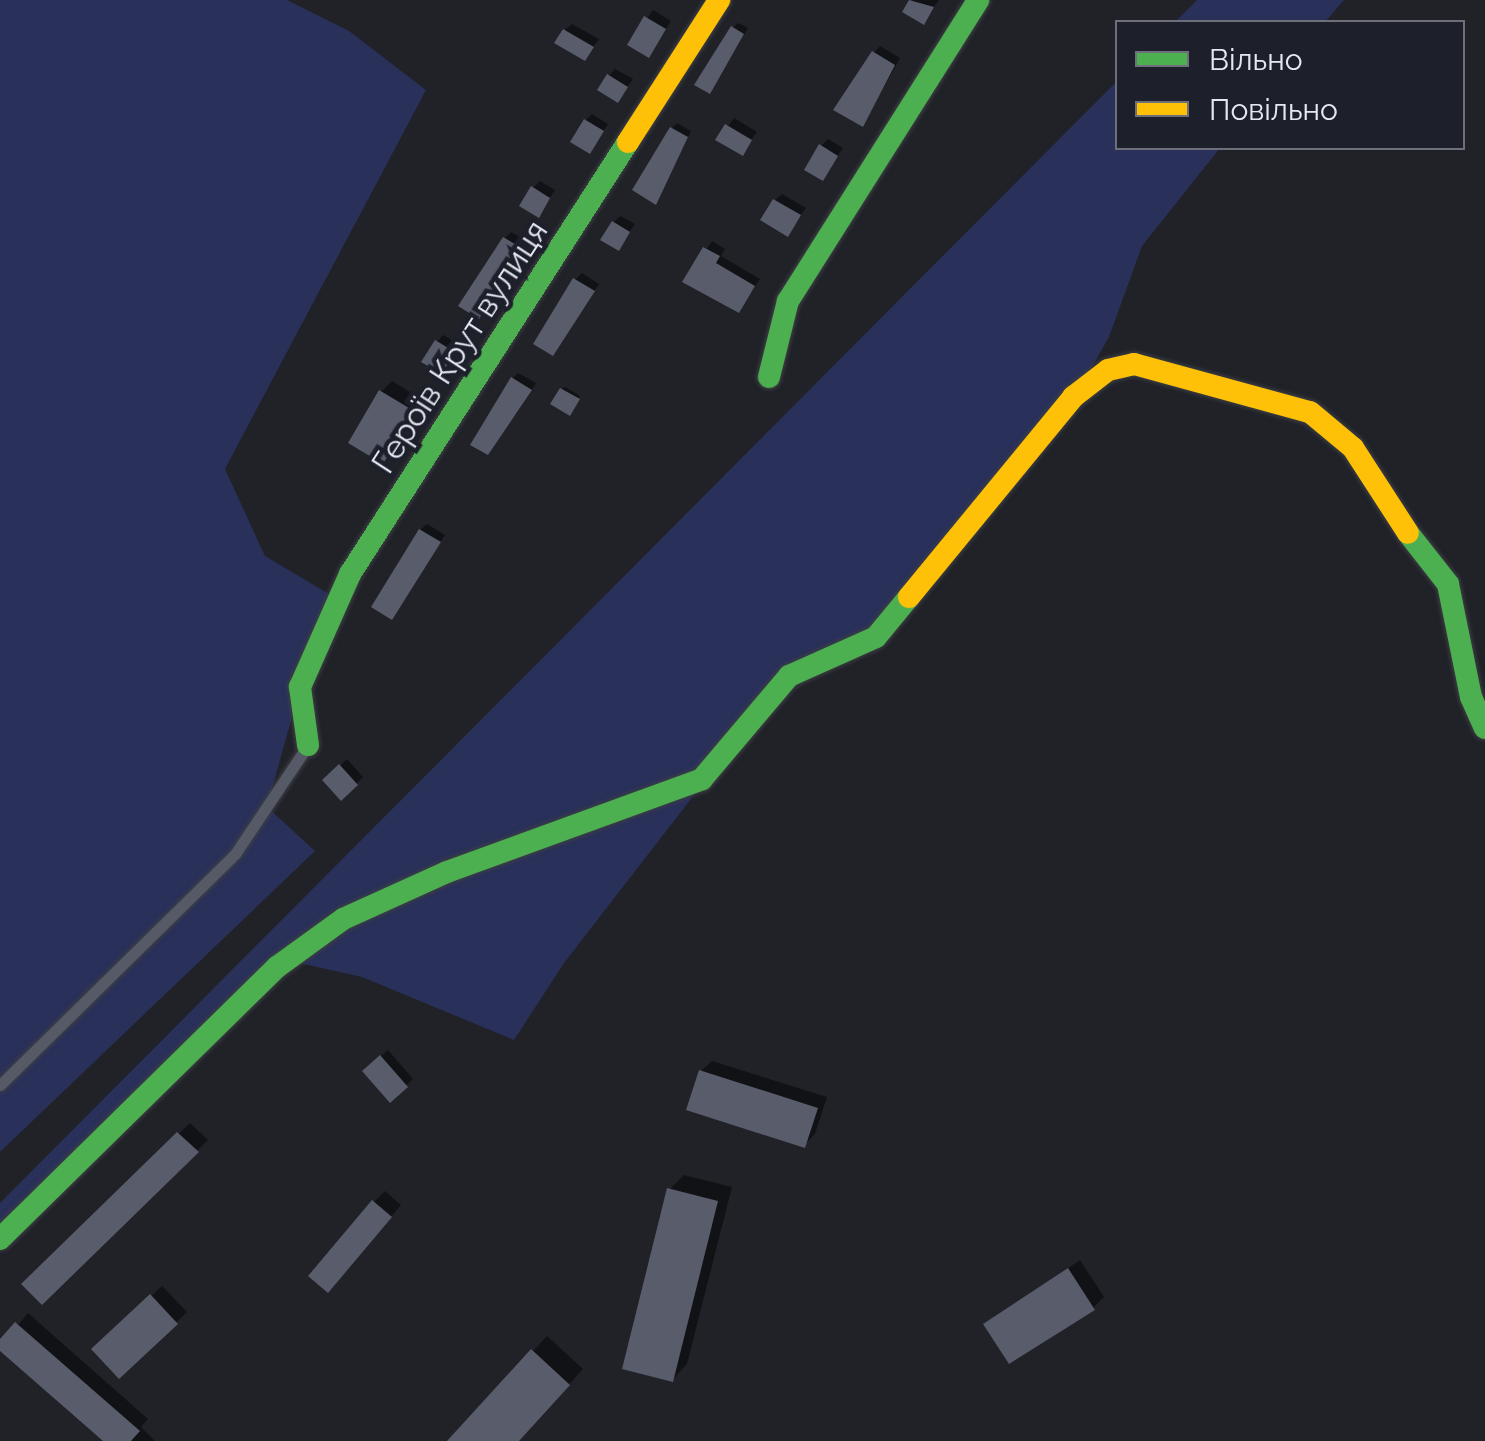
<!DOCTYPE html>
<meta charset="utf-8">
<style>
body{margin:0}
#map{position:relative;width:1485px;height:1441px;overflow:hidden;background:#202228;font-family:Raleway,sans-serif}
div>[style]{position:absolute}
.green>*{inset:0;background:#29305a}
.shadow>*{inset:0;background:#0007}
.building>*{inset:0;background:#595c6b}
.roads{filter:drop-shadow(0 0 2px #3d3f43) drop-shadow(0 0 2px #3d3f43)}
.lane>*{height:11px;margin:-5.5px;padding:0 5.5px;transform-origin:5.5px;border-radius:5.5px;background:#565966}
.fast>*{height:22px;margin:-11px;padding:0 11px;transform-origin:11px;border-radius:11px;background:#4caf50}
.slow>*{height:22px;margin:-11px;padding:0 11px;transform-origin:11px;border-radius:11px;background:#ffc107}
span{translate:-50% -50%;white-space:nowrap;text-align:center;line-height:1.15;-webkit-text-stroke:9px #1d202b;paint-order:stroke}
.street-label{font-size:32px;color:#e6e8f0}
.legend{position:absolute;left:1115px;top:20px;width:350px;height:130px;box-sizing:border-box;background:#1d202b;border:2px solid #6d707a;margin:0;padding:12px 18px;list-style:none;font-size:30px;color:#e6e8f0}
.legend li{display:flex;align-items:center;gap:20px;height:50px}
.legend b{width:50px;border:2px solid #6d707a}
</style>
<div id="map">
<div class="green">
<div style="clip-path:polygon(0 0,287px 0,349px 31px,426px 90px,225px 469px,265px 556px,339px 600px,300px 688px,267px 807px,315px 851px,0 1152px)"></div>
<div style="clip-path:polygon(1197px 0,1344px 0,1325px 22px,1175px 22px)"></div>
<div style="clip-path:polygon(1117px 81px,1118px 148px,1220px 148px,1142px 246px,1109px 337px,1084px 381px,876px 637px,790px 671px,564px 963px,514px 1040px,362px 977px,286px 960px,0 1239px,0 1203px)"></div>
</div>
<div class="shadow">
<div style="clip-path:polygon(912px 0,939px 0,923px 22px,905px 11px)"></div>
<div style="clip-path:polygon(653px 10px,671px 21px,649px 55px,630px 44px)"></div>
<div style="clip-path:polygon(738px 23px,748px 28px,714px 85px,733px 28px)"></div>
<div style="clip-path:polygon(572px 24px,599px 39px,585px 58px,565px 30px)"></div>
<div style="clip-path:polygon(880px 46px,900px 58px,863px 124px,874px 53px)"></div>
<div style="clip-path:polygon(615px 69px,633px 79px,618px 100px,609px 76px)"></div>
<div style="clip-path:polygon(592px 114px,608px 124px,590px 151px,586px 120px)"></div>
<div style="clip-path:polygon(734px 118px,757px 132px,742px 153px,719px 139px)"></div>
<div style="clip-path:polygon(677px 123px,691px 131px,656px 202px,672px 128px)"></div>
<div style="clip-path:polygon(828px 139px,843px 148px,823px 178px,821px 146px)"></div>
<div style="clip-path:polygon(540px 181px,555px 190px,538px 215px,533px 188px)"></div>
<div style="clip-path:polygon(782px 194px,806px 208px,787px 233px,775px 200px)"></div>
<div style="clip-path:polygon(620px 216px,635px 224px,618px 248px,614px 222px)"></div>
<div style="clip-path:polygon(511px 232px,527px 241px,479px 316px,505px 238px)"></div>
<div style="clip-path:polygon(712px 241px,725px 249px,721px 256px,760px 279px,739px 310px,686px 281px)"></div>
<div style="clip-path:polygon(582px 273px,599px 284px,553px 353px,575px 280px)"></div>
<div style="clip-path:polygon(443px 335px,460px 345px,441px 371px,437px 342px)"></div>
<div style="clip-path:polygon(518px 373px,536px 383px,515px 416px,513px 378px)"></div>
<div style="clip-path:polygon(392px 381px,423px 400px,383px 461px,381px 392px)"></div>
<div style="clip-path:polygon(565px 387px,580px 396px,572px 410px,562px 389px)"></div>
<div style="clip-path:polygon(427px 524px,445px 535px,392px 616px,420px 530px)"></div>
<div style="clip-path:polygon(347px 759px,363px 777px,342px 798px,325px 780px)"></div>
<div style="clip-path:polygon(388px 1050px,413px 1079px,390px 1099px,372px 1064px)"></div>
<div style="clip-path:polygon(712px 1061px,827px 1097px,815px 1134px,804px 1145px,701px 1071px)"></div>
<div style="clip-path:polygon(190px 1123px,208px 1140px,42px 1301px,25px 1284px)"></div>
<div style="clip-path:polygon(684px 1175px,732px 1187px,687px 1364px,673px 1379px,669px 1190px)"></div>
<div style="clip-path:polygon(385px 1191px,401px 1205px,338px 1279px,374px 1202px)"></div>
<div style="clip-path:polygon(1080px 1260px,1104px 1297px,1093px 1308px,986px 1324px)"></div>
<div style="clip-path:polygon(162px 1286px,187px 1312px,120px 1376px,95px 1349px)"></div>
<div style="clip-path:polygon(28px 1313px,148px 1419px,141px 1427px,155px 1441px,107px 1441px,0 1347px)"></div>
<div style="clip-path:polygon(547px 1336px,583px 1369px,518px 1441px,450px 1441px)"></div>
</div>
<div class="building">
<div style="clip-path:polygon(909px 0,934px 7px,924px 25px,902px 12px)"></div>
<div style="clip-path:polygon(644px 16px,666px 29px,649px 58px,627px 45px)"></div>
<div style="clip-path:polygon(731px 26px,744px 34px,710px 94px,694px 85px)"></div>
<div style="clip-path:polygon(563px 29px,594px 47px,585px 61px,554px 43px)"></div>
<div style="clip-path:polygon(872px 51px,895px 65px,863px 127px,833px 110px)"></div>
<div style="clip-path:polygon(607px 74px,628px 87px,618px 103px,597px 90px)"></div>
<div style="clip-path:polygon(584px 119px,604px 131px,590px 154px,570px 142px)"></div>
<div style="clip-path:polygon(725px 124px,752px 140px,743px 156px,715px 140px)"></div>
<div style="clip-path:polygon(670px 127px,688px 137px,656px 205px,632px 190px)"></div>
<div style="clip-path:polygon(819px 144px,838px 156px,823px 181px,804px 170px)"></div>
<div style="clip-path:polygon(531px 186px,550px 198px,539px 218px,519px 206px)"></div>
<div style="clip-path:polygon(773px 199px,801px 215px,788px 237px,760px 220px)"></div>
<div style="clip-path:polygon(612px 221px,630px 232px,619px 251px,600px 240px)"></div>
<div style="clip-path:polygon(503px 237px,522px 248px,479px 319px,458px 306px)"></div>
<div style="clip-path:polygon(703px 247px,720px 256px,716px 263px,755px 286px,739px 313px,682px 282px)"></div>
<div style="clip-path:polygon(573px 278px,595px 291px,553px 356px,533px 344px)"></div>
<div style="clip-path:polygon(435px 340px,455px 352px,442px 374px,421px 362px)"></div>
<div style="clip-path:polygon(511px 377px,532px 390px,488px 455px,470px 445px)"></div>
<div style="clip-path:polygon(560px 388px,580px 399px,570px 416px,550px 404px)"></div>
<div style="clip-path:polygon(379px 390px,414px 411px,383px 464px,348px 443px)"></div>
<div style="clip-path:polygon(419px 529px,441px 542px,392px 620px,371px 607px)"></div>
<div style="clip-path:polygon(339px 764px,358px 785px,341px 801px,322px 780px)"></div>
<div style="clip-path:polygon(380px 1055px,408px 1087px,390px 1103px,362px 1071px)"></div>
<div style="clip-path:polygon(699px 1070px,818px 1108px,805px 1148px,686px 1110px)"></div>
<div style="clip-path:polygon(177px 1132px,199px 1152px,42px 1305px,21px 1284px)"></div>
<div style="clip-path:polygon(667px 1188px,718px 1201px,673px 1382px,622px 1369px)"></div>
<div style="clip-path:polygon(372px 1200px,392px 1217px,328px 1293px,308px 1276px)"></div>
<div style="clip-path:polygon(1068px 1268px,1095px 1310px,1009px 1364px,983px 1324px)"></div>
<div style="clip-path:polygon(150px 1294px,178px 1324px,119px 1379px,91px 1349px)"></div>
<div style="clip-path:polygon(15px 1322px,140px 1431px,131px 1441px,103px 1441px,0 1351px,0 1339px)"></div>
<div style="clip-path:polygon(531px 1349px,570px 1385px,519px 1441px,447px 1441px)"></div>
</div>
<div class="roads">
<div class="lane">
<div style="left:0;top:1085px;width:330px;rotate:-44.5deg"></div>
<div style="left:235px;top:854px;width:131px;rotate:-56.2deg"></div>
</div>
<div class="fast">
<div style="left:769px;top:377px;width:78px;rotate:-76deg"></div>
<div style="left:788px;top:301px;width:356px;rotate:-57.7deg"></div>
<div style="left:1408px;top:533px;width:65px;rotate:51.9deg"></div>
<div style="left:1448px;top:584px;width:115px;rotate:78.5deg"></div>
<div style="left:1471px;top:697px;width:34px;rotate:66deg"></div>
<div style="left:308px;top:745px;width:59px;rotate:-97.9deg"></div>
<div style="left:300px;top:687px;width:124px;rotate:-66.1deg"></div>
<div style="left:350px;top:574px;width:514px;rotate:-57.24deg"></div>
<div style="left:0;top:1239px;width:388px;rotate:-44.5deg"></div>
<div style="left:277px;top:967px;width:82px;rotate:-36deg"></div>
<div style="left:343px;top:919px;width:114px;rotate:-24.3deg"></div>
<div style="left:447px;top:872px;width:271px;rotate:-20deg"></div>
<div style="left:702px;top:779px;width:135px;rotate:-49.8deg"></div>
<div style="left:789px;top:676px;width:95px;rotate:-24.1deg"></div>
<div style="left:876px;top:637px;width:52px;rotate:-50.5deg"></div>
</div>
<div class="slow">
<div style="left:628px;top:142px;width:169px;rotate:-57.3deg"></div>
<div style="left:909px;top:597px;width:259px;rotate:-50.6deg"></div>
<div style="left:1073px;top:397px;width:44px;rotate:-37.6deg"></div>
<div style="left:1108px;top:370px;width:27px;rotate:-13deg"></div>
<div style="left:1134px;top:364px;width:182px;rotate:15.3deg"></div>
<div style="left:1310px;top:412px;width:56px;rotate:39.9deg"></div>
<div style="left:1353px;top:448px;width:101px;rotate:57.1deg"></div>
</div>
</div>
<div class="street-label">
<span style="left:460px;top:347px;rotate:-57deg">Героїв Крут вулиця</span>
</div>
<ul class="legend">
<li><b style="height:12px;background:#4caf50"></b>Вільно</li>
<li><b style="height:12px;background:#ffc107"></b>Повільно</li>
</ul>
</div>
